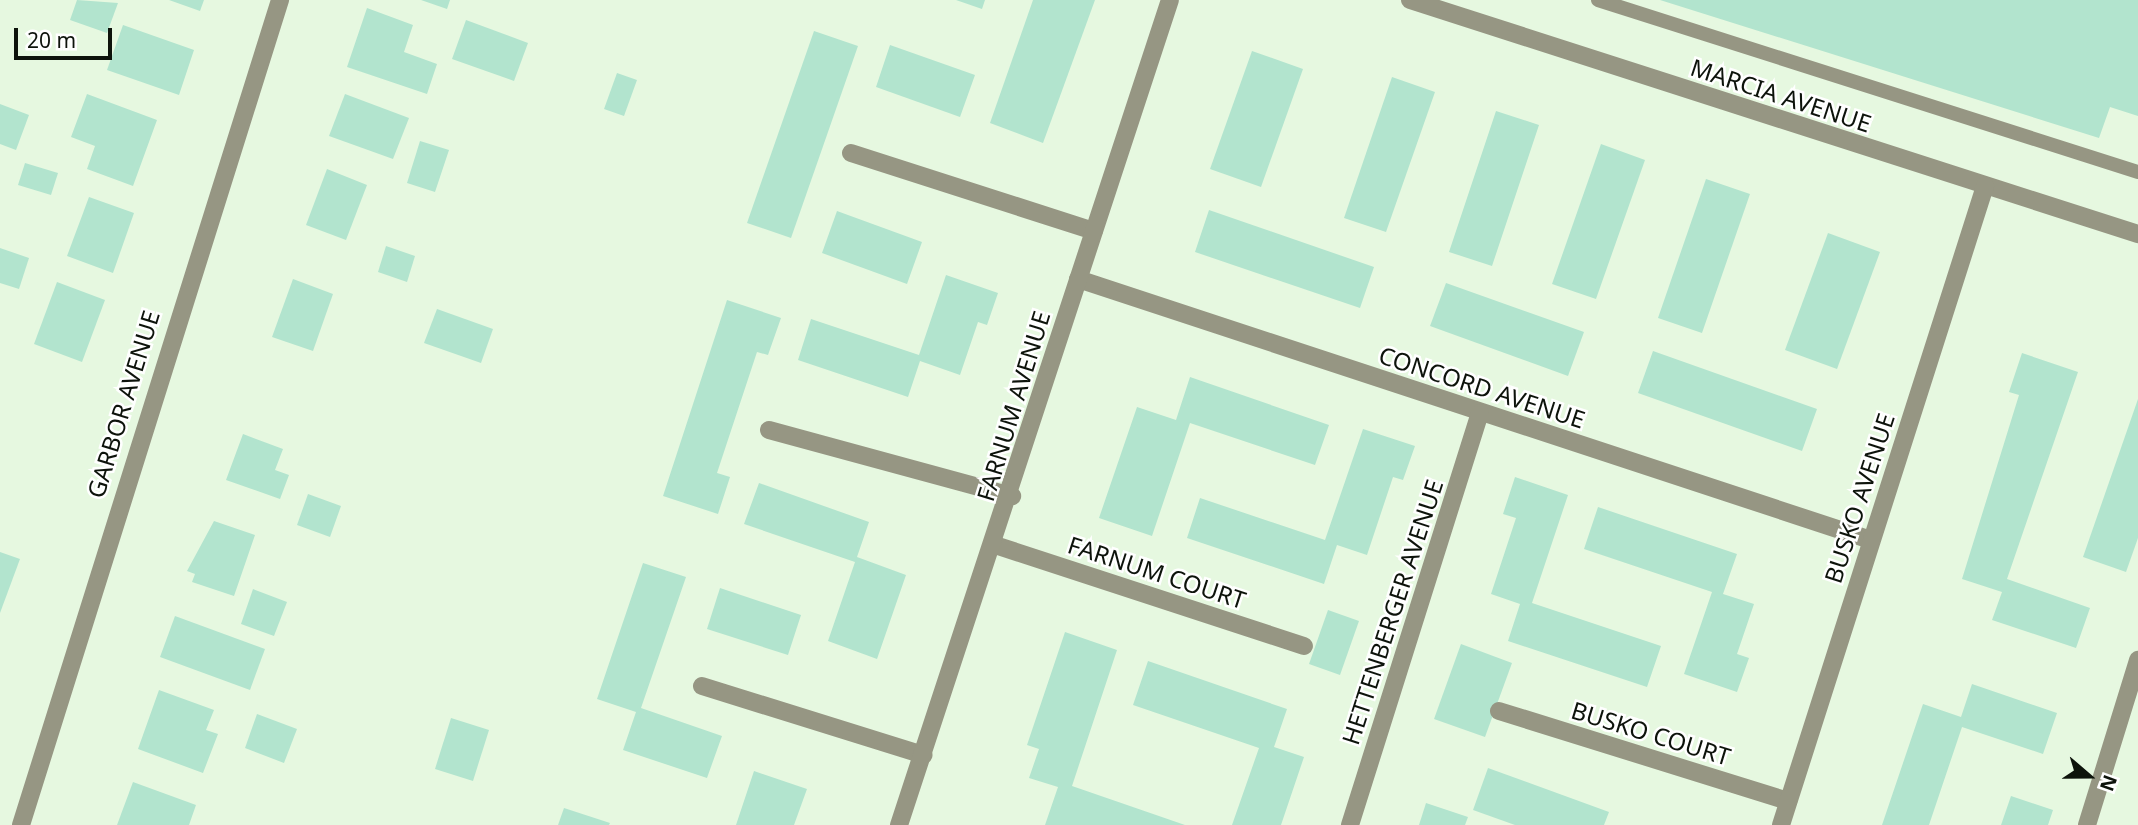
<!DOCTYPE html>
<style>
body{margin:0}
#map{position:relative;width:2138px;height:825px;overflow:hidden;background:#e6f8e0;font-family:"Noto Sans",sans-serif}
div>[style]{position:absolute}
.building>*{inset:0;background:#b2e4ce}
.lane>*{height:14px;margin:-7px;padding:0 7px;transform-origin:7px;border-radius:7px;background:#969683}
.street>*{height:18px;margin:-9px;padding:0 9px;transform-origin:9px;border-radius:9px;background:#969683}
span{translate:-50% -50%;white-space:nowrap;text-align:center;line-height:1.15;-webkit-text-stroke:5px #fff;paint-order:stroke}
.street-label{font-size:24px;color:#0d130b}
.north{position:absolute;left:2054px;top:741px;width:70px;height:70px;-webkit-text-stroke:5px #fff;paint-order:stroke;rotate:110deg;font-size:19px;font-weight:700;line-height:28px;text-align:center;color:#0d130b}
.north::after{content:'';display:block;margin:auto;width:24px;height:32px;background:#0d130b;clip-path:polygon(50% 0,100% 100%,50% 72%,0 100%)}
.scale{position:absolute;left:14px;top:28px;width:98px;height:32px;box-sizing:border-box;border:4px solid #0d130b;border-top:0;padding-left:9px;font-size:21px;line-height:24px;white-space:nowrap;color:#0d130b;-webkit-text-stroke:5px #fff;paint-order:stroke}
</style>
<div id="map">
<div class="building">
<div style="clip-path:polygon(77px 0,118px 3px,107px 33px,70px 20px)"></div>
<div style="clip-path:polygon(169px 0,204px 0,200px 11px)"></div>
<div style="clip-path:polygon(421px 0,450px 0,447px 9px)"></div>
<div style="clip-path:polygon(956px 0,985px 0,982px 9px)"></div>
<div style="clip-path:polygon(1033px 0,1095px 0,1043px 143px,990px 123px)"></div>
<div style="clip-path:polygon(1660px 0,2138px 0,2138px 116px,2110px 107px,2099px 138px)"></div>
<div style="clip-path:polygon(367px 8px,413px 25px,404px 52px,437px 64px,427px 94px,347px 67px)"></div>
<div style="clip-path:polygon(466px 20px,528px 43px,514px 81px,452px 59px)"></div>
<div style="clip-path:polygon(123px 25px,194px 50px,179px 95px,107px 70px)"></div>
<div style="clip-path:polygon(814px 31px,858px 46px,791px 238px,747px 223px)"></div>
<div style="clip-path:polygon(890px 45px,975px 75px,960px 117px,876px 87px)"></div>
<div style="clip-path:polygon(1252px 51px,1303px 69px,1261px 187px,1210px 169px)"></div>
<div style="clip-path:polygon(617px 73px,637px 80px,624px 116px,604px 109px)"></div>
<div style="clip-path:polygon(1392px 77px,1435px 92px,1386px 232px,1344px 218px)"></div>
<div style="clip-path:polygon(87px 94px,157px 120px,133px 186px,87px 169px,95px 146px,71px 137px)"></div>
<div style="clip-path:polygon(345px 94px,409px 118px,393px 159px,329px 136px)"></div>
<div style="clip-path:polygon(0 104px,29px 115px,16px 150px,0 144px)"></div>
<div style="clip-path:polygon(1496px 111px,1539px 125px,1492px 266px,1449px 252px)"></div>
<div style="clip-path:polygon(420px 141px,449px 150px,435px 192px,407px 183px)"></div>
<div style="clip-path:polygon(1601px 144px,1645px 160px,1596px 299px,1552px 284px)"></div>
<div style="clip-path:polygon(25px 163px,58px 173px,51px 195px,18px 185px)"></div>
<div style="clip-path:polygon(327px 169px,367px 185px,346px 240px,306px 225px)"></div>
<div style="clip-path:polygon(1706px 179px,1750px 194px,1702px 333px,1658px 318px)"></div>
<div style="clip-path:polygon(89px 197px,134px 213px,113px 273px,67px 256px)"></div>
<div style="clip-path:polygon(1209px 210px,1374px 267px,1360px 308px,1195px 252px)"></div>
<div style="clip-path:polygon(837px 211px,922px 242px,907px 284px,822px 253px)"></div>
<div style="clip-path:polygon(1828px 233px,1880px 252px,1837px 369px,1785px 350px)"></div>
<div style="clip-path:polygon(386px 246px,415px 256px,407px 282px,378px 272px)"></div>
<div style="clip-path:polygon(0 248px,29px 258px,19px 289px,0 283px)"></div>
<div style="clip-path:polygon(946px 275px,998px 293px,987px 325px,978px 322px,960px 375px,920px 361px,908px 397px,798px 360px,811px 319px,919px 355px)"></div>
<div style="clip-path:polygon(293px 279px,333px 294px,313px 351px,272px 337px)"></div>
<div style="clip-path:polygon(57px 282px,105px 300px,82px 362px,34px 344px)"></div>
<div style="clip-path:polygon(1446px 283px,1584px 332px,1568px 376px,1430px 326px)"></div>
<div style="clip-path:polygon(727px 300px,781px 318px,768px 355px,757px 352px,717px 473px,730px 477px,718px 514px,663px 496px)"></div>
<div style="clip-path:polygon(437px 309px,493px 329px,481px 363px,424px 343px)"></div>
<div style="clip-path:polygon(1653px 351px,1817px 409px,1802px 451px,1638px 393px)"></div>
<div style="clip-path:polygon(2022px 353px,2078px 372px,2007px 579px,2090px 608px,2076px 648px,1992px 620px,2002px 592px,1962px 579px,2019px 395px,2009px 392px)"></div>
<div style="clip-path:polygon(1190px 377px,1329px 425px,1315px 465px,1190px 423px,1152px 536px,1099px 518px,1137px 407px,1176px 420px)"></div>
<div style="clip-path:polygon(2138px 399px,2138px 538px,2126px 572px,2083px 557px)"></div>
<div style="clip-path:polygon(1363px 429px,1415px 446px,1403px 480px,1393px 477px,1367px 555px,1337px 545px,1324px 584px,1187px 538px,1200px 498px,1325px 540px)"></div>
<div style="clip-path:polygon(243px 434px,283px 449px,275px 470px,289px 475px,280px 499px,226px 480px)"></div>
<div style="clip-path:polygon(1515px 477px,1568px 495px,1532px 603px,1661px 646px,1647px 687px,1508px 641px,1520px 604px,1491px 594px,1516px 518px,1503px 514px)"></div>
<div style="clip-path:polygon(759px 483px,869px 522px,857px 557px,906px 575px,877px 659px,828px 641px,855px 562px,744px 524px)"></div>
<div style="clip-path:polygon(308px 494px,341px 506px,330px 537px,297px 525px)"></div>
<div style="clip-path:polygon(1598px 507px,1737px 554px,1723px 594px,1754px 604px,1737px 654px,1749px 658px,1737px 692px,1684px 674px,1712px 592px,1584px 549px)"></div>
<div style="clip-path:polygon(214px 521px,255px 535px,234px 596px,192px 582px,195px 574px,187px 571px)"></div>
<div style="clip-path:polygon(0 552px,20px 559px,0 613px)"></div>
<div style="clip-path:polygon(643px 563px,686px 577px,641px 708px,722px 736px,707px 778px,623px 750px,636px 712px,597px 699px)"></div>
<div style="clip-path:polygon(720px 588px,801px 615px,788px 655px,707px 629px)"></div>
<div style="clip-path:polygon(253px 589px,287px 602px,274px 636px,241px 624px)"></div>
<div style="clip-path:polygon(1328px 610px,1359px 621px,1340px 675px,1309px 664px)"></div>
<div style="clip-path:polygon(175px 616px,265px 649px,250px 690px,160px 657px)"></div>
<div style="clip-path:polygon(1065px 632px,1117px 650px,1072px 786px,1185px 825px,1045px 825px,1058px 787px,1029px 778px,1039px 749px,1027px 745px)"></div>
<div style="clip-path:polygon(1461px 644px,1512px 663px,1485px 737px,1434px 719px)"></div>
<div style="clip-path:polygon(1148px 661px,1287px 709px,1274px 747px,1304px 757px,1281px 825px,1232px 825px,1259px 748px,1133px 705px)"></div>
<div style="clip-path:polygon(1972px 684px,2057px 713px,2043px 754px,1962px 727px,1929px 825px,1882px 825px,1923px 704px,1961px 717px)"></div>
<div style="clip-path:polygon(159px 690px,214px 710px,206px 730px,218px 734px,203px 773px,138px 749px)"></div>
<div style="clip-path:polygon(257px 714px,297px 729px,284px 763px,245px 748px)"></div>
<div style="clip-path:polygon(451px 718px,489px 730px,473px 781px,435px 769px)"></div>
<div style="clip-path:polygon(1488px 768px,1609px 812px,1604px 825px,1515px 825px,1473px 810px)"></div>
<div style="clip-path:polygon(754px 771px,807px 789px,794px 825px,736px 825px)"></div>
<div style="clip-path:polygon(133px 782px,196px 805px,189px 825px,117px 825px)"></div>
<div style="clip-path:polygon(2011px 796px,2053px 810px,2048px 825px,2001px 825px)"></div>
<div style="clip-path:polygon(1426px 803px,1468px 817px,1465px 825px,1419px 825px)"></div>
<div style="clip-path:polygon(564px 808px,610px 823px,609px 825px,558px 825px)"></div>
</div>
<div class="lane">
<div style="left:1598px;top:0;width:567px;rotate:17.67deg"></div>
</div>
<div class="street">
<div style="left:1410px;top:0;width:765px;rotate:17.82deg"></div>
<div style="left:851px;top:153px;width:255px;rotate:17.8deg"></div>
<div style="left:1078px;top:279px;width:835px;rotate:18.22deg"></div>
<div style="left:769px;top:430px;width:252px;rotate:15.2deg"></div>
<div style="left:995px;top:545px;width:325px;rotate:18.1deg"></div>
<div style="left:702px;top:686px;width:232px;rotate:17.3deg"></div>
<div style="left:1499px;top:711px;width:303px;rotate:17.3deg"></div>
<div style="left:21px;top:825px;width:865px;rotate:-72.57deg"></div>
<div style="left:899px;top:825px;width:868px;rotate:-71.82deg"></div>
<div style="left:1350px;top:825px;width:432px;rotate:-72.5deg"></div>
<div style="left:1781px;top:825px;width:671px;rotate:-72.29deg"></div>
<div style="left:2087px;top:825px;width:173px;rotate:-72.8deg"></div>
</div>
<div class="street-label">
<span style="left:1781px;top:95px;rotate:18deg">MARCIA AVENUE</span>
<span style="left:1482px;top:387px;rotate:18deg">CONCORD AVENUE</span>
<span style="left:123px;top:404px;rotate:-73deg">GARBOR AVENUE</span>
<span style="left:1013px;top:406px;rotate:-73deg">FARNUM AVENUE</span>
<span style="left:1859px;top:498px;rotate:-72deg">BUSKO AVENUE</span>
<span style="left:1157px;top:572px;rotate:18deg">FARNUM COURT</span>
<span style="left:1392px;top:612px;rotate:-72deg">HETTENBERGER AVENUE</span>
<span style="left:1651px;top:733px;rotate:17deg">BUSKO COURT</span>
</div>
<div class="north">N</div>
<div class="scale">20 m</div>
</div>
